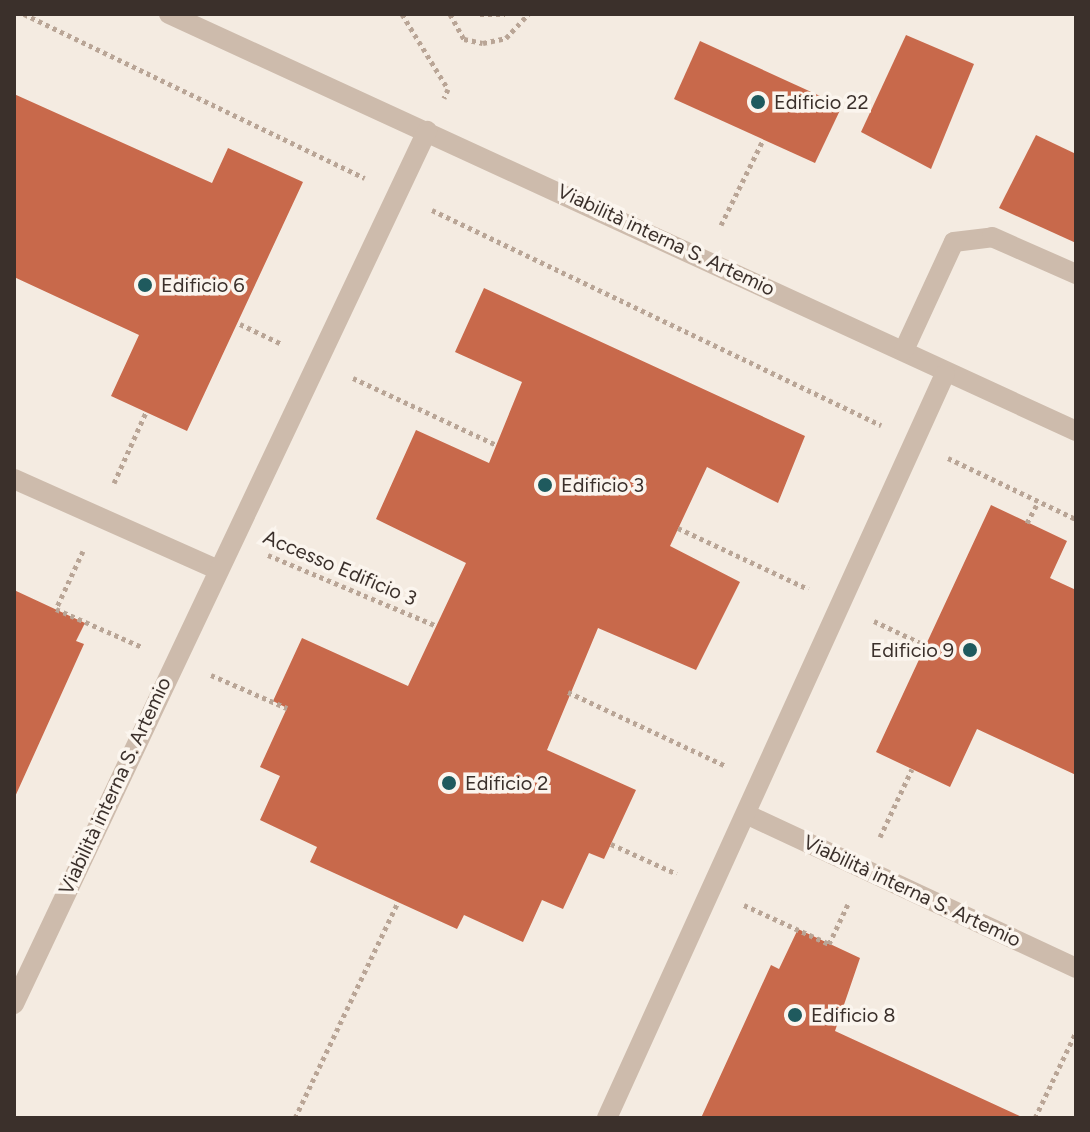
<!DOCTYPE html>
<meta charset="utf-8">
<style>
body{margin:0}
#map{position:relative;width:1090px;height:1132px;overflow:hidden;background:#f4ebe1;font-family:Figtree,sans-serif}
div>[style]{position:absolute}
.building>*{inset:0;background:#c8694b}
.path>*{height:5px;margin-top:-2.5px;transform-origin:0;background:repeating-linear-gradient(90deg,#b9a596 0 4px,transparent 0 8px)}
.service>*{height:20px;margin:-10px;padding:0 10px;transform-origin:10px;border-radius:10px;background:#cdbbac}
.dots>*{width:22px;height:22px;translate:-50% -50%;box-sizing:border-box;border:4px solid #fbf5ee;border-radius:50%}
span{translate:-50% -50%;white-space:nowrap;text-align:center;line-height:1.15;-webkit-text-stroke:7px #fbf5ee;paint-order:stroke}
.poi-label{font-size:20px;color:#3b302b}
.left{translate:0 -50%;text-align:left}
.right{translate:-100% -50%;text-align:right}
.street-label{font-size:20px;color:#3b302b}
.frame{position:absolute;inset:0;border:16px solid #3b302b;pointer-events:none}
</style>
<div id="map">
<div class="building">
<div style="clip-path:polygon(906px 35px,974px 64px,931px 169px,861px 132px)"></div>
<div style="clip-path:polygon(700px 41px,842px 106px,815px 163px,674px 99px)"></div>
<div style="clip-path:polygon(14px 94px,212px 183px,228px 148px,303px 182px,187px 431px,111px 396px,139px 335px,14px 277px)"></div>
<div style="clip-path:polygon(1036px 135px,1076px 154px,1076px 243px,999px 208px)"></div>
<div style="clip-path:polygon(484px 288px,805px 436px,778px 503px,707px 467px,670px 546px,740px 582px,696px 670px,598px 628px,547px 750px,636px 790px,604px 859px,589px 853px,563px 909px,542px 900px,523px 942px,464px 915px,457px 929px,310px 862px,317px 847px,260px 820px,280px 776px,260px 767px,287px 708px,273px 701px,302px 638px,408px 686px,466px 563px,376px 519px,416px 430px,489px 463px,522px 382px,455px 352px)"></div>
<div style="clip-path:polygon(991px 505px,1067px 541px,1050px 578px,1076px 590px,1076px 775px,977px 729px,950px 787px,876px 752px)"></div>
<div style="clip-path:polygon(14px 590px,85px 623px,76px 641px,84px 644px,14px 799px)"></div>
<div style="clip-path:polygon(798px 929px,860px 958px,835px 1031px,1024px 1118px,701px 1118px,771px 965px,779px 969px)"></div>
</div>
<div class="path">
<div style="left:24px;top:14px;width:378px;rotate:25.7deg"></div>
<div style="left:402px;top:14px;width:88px;rotate:58.5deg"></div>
<div style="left:448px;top:89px;width:10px;rotate:114deg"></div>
<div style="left:450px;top:14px;width:29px;rotate:61deg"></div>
<div style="left:464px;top:39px;width:19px;rotate:12deg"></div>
<div style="left:483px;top:43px;width:24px;rotate:-12deg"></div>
<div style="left:506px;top:38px;width:33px;rotate:-47deg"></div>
<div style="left:480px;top:14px;width:25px"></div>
<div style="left:432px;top:210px;width:498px;rotate:25.6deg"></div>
<div style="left:721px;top:225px;width:95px;rotate:-63.7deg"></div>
<div style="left:240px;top:324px;width:47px;rotate:25.5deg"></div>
<div style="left:353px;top:378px;width:159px;rotate:25deg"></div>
<div style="left:948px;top:458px;width:142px;rotate:25.5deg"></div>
<div style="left:114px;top:483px;width:78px;rotate:-65.7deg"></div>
<div style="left:1027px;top:523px;width:24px;rotate:-62deg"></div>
<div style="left:678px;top:528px;width:144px;rotate:25.1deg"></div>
<div style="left:83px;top:551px;width:64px;rotate:115deg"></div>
<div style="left:56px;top:609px;width:94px;rotate:23.8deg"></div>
<div style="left:268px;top:555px;width:183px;rotate:22.8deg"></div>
<div style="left:874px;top:621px;width:59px;rotate:25.3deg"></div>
<div style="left:211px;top:675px;width:83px;rotate:23.5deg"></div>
<div style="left:568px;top:692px;width:174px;rotate:25.1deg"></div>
<div style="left:880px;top:837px;width:75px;rotate:-64.8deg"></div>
<div style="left:611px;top:844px;width:72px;rotate:24.4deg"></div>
<div style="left:744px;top:905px;width:94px;rotate:24.6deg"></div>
<div style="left:829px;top:944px;width:44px;rotate:-64.6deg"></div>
<div style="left:295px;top:1118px;width:239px;rotate:-64.5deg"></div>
<div style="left:1035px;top:1118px;width:95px;rotate:-64.5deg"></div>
</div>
<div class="service">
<div style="left:169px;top:14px;width:998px;rotate:24.69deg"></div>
<div style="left:904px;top:350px;width:119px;rotate:-65.2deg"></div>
<div style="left:954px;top:242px;width:38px;rotate:-7deg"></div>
<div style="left:992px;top:237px;width:92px;rotate:23.8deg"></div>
<div style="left:14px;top:479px;width:221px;rotate:24deg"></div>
<div style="left:748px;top:815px;width:362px;rotate:25deg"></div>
<div style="left:14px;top:1004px;width:966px;rotate:-64.68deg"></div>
<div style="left:607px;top:1118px;width:817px;rotate:-65.57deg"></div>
</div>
<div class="dots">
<div style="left:758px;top:102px;background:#1f5a5e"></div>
<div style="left:145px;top:285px;background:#1f5a5e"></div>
<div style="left:545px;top:485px;background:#1f5a5e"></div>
<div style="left:970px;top:650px;background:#1f5a5e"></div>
<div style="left:449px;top:783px;background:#1f5a5e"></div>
<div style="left:795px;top:1015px;background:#1f5a5e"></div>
</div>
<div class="poi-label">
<span class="left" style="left:774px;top:102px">Edificio 22</span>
<span class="left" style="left:161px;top:285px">Edificio 6</span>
<span class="left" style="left:561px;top:485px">Edificio 3</span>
<span class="right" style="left:954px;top:650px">Edificio 9</span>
<span class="left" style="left:465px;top:783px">Edificio 2</span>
<span class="left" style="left:811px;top:1015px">Edificio 8</span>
</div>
<div class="street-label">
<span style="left:666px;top:240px;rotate:25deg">Viabilità interna S. Artemio</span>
<span style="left:340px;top:568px;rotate:23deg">Accesso Edificio 3</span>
<span style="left:115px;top:786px;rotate:-65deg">Viabilità interna S. Artemio</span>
<span style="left:912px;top:891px;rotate:25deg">Viabilità interna S. Artemio</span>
</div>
<div class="frame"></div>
</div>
